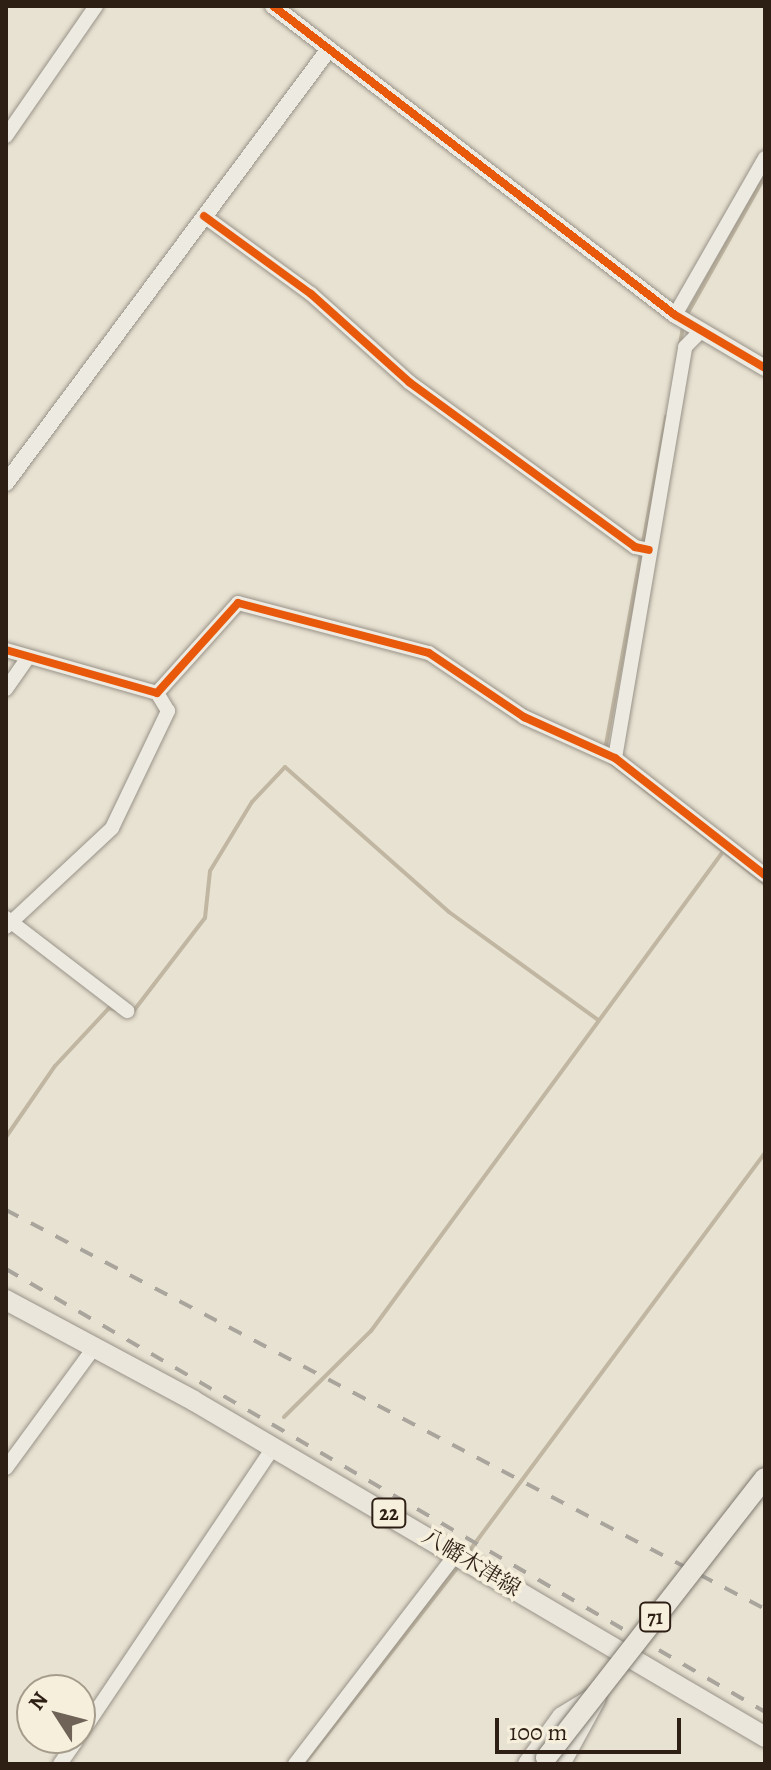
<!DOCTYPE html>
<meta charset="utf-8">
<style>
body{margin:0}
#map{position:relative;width:771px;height:1770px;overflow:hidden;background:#e8e2d2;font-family:Alegreya,"Noto Serif JP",serif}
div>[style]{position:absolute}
.stream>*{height:4px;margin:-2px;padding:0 2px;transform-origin:2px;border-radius:2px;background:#c0b6a1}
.roads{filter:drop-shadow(0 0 2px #989288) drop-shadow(0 0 2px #989288)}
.minor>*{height:14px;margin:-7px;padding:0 7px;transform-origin:7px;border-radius:7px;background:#edeae1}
.tertiary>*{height:16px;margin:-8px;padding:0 8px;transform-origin:8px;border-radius:8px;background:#edeae1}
.primary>*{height:20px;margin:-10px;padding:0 10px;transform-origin:10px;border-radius:10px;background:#eae6dc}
.rail>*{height:4px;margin-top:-2px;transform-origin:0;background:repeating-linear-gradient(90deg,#a9a59d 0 14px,transparent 0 28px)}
.bridges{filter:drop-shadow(0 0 2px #7d786e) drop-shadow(0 0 2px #7d786e)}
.primary-bridge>*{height:20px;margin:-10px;padding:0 10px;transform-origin:10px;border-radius:10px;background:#eae6dc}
.cycleway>*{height:8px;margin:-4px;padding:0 4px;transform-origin:4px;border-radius:4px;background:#e8590c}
span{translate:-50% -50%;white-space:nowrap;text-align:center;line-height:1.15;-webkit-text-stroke:7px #f6efdc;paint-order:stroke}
.shield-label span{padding:2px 6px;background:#f6efdc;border:2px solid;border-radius:6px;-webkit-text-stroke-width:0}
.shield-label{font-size:20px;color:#2e1f15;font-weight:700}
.street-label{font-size:22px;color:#2e1f15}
.frame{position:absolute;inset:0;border:8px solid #2e1f15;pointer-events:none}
.north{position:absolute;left:16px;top:1674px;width:80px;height:80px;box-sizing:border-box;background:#f6efdc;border:2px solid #a69c8c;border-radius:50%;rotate:306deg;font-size:22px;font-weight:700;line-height:32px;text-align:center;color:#2e1f15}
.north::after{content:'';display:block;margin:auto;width:28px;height:36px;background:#6f6357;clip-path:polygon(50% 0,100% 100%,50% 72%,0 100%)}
.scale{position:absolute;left:495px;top:1718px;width:186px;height:36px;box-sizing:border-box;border:4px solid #2e1f15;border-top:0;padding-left:10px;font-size:24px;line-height:28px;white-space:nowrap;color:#2e1f15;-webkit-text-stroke:6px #f6efdc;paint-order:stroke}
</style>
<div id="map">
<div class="stream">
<div style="left:685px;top:318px;width:163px;rotate:-60.6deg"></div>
<div style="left:680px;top:345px;width:19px;rotate:-81deg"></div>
<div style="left:605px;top:750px;width:339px;rotate:-79.6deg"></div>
<div style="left:610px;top:762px;width:197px;rotate:38.2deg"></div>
<div style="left:132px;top:1013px;width:120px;rotate:-52.5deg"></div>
<div style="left:205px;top:918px;width:47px;rotate:-83.9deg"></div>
<div style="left:210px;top:871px;width:81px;rotate:-58.7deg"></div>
<div style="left:252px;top:802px;width:48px;rotate:-46.7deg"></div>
<div style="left:285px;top:767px;width:219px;rotate:41.5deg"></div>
<div style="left:449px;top:912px;width:184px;rotate:35.9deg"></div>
<div style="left:6px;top:1137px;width:86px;rotate:-55.4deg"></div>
<div style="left:55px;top:1066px;width:79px;rotate:-47deg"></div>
<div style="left:109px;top:1008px;width:8px;rotate:14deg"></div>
<div style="left:284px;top:1417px;width:122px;rotate:-44.7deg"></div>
<div style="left:371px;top:1331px;width:593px;rotate:-53.71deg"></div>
<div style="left:467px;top:1554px;width:500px;rotate:-53.4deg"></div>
<div style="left:304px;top:1764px;width:254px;rotate:-52deg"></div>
</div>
<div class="roads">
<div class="minor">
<div style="left:6px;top:136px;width:158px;rotate:-55.3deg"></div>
<div style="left:204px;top:216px;width:132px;rotate:36.1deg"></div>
<div style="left:311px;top:294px;width:132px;rotate:41.9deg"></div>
<div style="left:409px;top:382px;width:280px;rotate:36.1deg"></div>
<div style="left:635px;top:547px;width:14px;rotate:12deg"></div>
<div style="left:675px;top:315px;width:181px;rotate:-60.2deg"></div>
<div style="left:6px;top:650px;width:157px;rotate:15.9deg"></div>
<div style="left:157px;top:693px;width:121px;rotate:-48deg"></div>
<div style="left:238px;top:603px;width:197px;rotate:14.7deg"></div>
<div style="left:429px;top:653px;width:115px;rotate:34deg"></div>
<div style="left:524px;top:717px;width:100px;rotate:24.3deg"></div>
<div style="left:615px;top:758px;width:190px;rotate:38deg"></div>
<div style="left:6px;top:689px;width:35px;rotate:-55deg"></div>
<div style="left:615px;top:758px;width:417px;rotate:-80.3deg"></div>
<div style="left:685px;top:347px;width:24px;rotate:-45deg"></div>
<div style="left:6px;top:918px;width:153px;rotate:37.5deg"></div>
<div style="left:6px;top:927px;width:145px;rotate:-43deg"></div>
<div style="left:112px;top:828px;width:130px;rotate:-64.4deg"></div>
<div style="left:168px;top:711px;width:21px;rotate:-121deg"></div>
<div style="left:6px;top:1468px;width:152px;rotate:-53.8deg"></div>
<div style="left:80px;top:1735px;width:346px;rotate:-56.1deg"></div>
<div style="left:60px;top:1764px;width:32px;rotate:-55deg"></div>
<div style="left:295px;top:1764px;width:265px;rotate:-52.5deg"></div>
</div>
<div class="tertiary">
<div style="left:273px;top:6px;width:507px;rotate:37.55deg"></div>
<div style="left:675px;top:315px;width:104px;rotate:30.5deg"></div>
<div style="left:6px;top:483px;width:541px;rotate:-53.34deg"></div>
</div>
<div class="primary">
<div style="left:6px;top:1300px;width:213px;rotate:28.2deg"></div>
<div style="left:194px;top:1401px;width:663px;rotate:30.47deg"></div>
<div style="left:528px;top:1764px;width:58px;rotate:-54.1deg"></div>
<div style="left:562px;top:1717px;width:37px;rotate:-31deg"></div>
<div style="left:560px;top:1764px;width:75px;rotate:-61.4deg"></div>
</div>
</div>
<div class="rail">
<div style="left:6px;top:1210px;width:857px;rotate:27.73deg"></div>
<div style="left:6px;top:1269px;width:879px;rotate:30.27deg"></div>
</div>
<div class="bridges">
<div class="primary-bridge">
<div style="left:546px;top:1758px;width:355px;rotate:-52deg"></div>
</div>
</div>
<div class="cycleway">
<div style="left:273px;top:6px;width:507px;rotate:37.55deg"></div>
<div style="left:675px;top:315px;width:104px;rotate:30.5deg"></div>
<div style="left:204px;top:216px;width:132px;rotate:36.1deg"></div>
<div style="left:311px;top:294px;width:132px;rotate:41.9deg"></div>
<div style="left:409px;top:382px;width:280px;rotate:36.1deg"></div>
<div style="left:635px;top:547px;width:14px;rotate:12deg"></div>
<div style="left:6px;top:650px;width:157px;rotate:15.9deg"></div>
<div style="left:157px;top:693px;width:121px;rotate:-48deg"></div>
<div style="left:238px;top:603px;width:197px;rotate:14.7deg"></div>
<div style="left:429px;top:653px;width:115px;rotate:34deg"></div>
<div style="left:524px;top:717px;width:100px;rotate:24.3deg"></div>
<div style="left:615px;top:758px;width:190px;rotate:38deg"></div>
</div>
<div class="shield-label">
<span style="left:389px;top:1513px">22</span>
<span style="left:655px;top:1617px">71</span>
</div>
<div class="street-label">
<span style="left:471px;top:1563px;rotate:31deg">八幡木津線</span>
</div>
<div class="frame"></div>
<div class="north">N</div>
<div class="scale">100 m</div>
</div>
